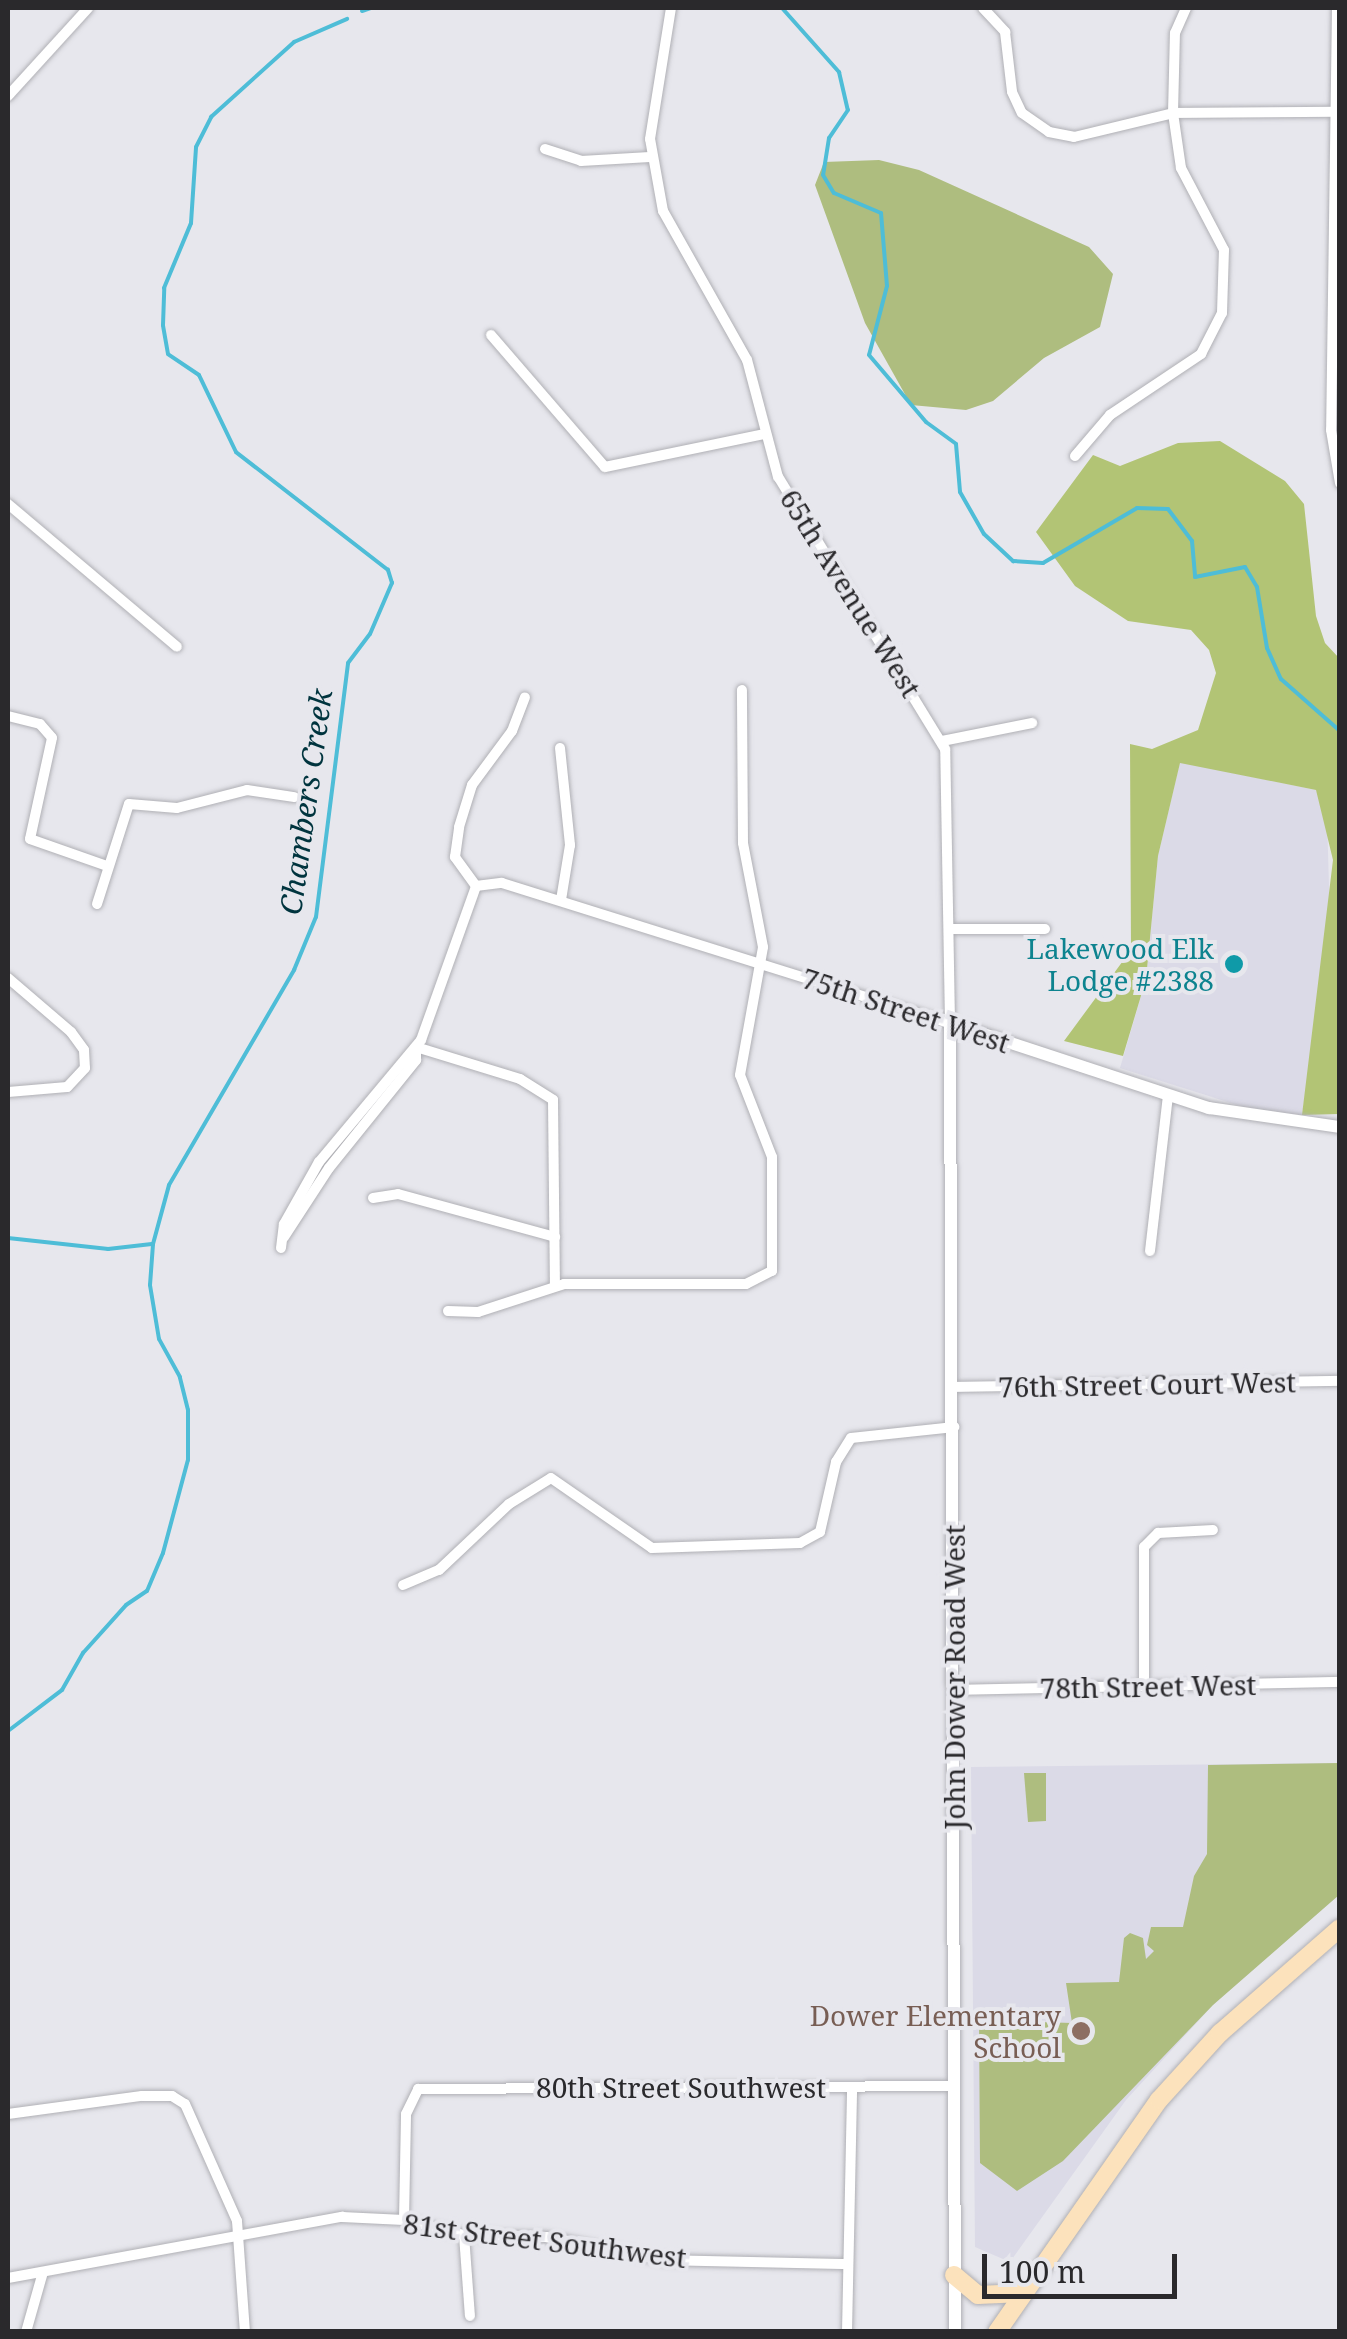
<!DOCTYPE html>
<style>
body{margin:0}
#map{position:relative;width:1347px;height:2339px;overflow:hidden;background:#e7e7ed;font-family:"Noto Serif",serif}
div>[style]{position:absolute}
.built>*{inset:0;background:#dbdae7}
.green>*{inset:0;background:#aebd7f}
.forest>*{inset:0;background:#b2c475}
.stream>*{height:4px;margin:-2px;padding:0 2px;transform-origin:2px;border-radius:2px;background:#4ebdd7}
.roads{filter:drop-shadow(0 0 2px #b0b0b5) drop-shadow(0 0 2px #b0b0b5)}
.minor>*{height:10px;margin:-5px;padding:0 5px;transform-origin:5px;border-radius:5px;background:#fff}
.tertiary>*{height:12px;margin:-6px;padding:0 6px;transform-origin:6px;border-radius:6px;background:#fff}
.primary>*{height:18px;margin:-9px;padding:0 9px;transform-origin:9px;border-radius:9px;background:#fce2bc}
.dots>*{width:28px;height:28px;translate:-50% -50%;box-sizing:border-box;border:5px solid #e7e7ed;border-radius:50%}
span{translate:-50% -50%;white-space:nowrap;text-align:center;line-height:1.15;-webkit-text-stroke:8px #e7e7ed;paint-order:stroke}
.street-label{font-size:28px;color:#2a292c}
.culture-label{font-size:28px;color:#0d838f}
.right{translate:-100% -50%;text-align:right}
.education-label{font-size:28px;color:#785e54}
.water-label{font-size:30px;color:#00343e;font-style:italic}
.frame{position:absolute;inset:0;border:10px solid #2a292c;pointer-events:none}
.scale{position:absolute;left:982px;top:2254px;width:195px;height:45px;box-sizing:border-box;border:5px solid #2a292c;border-top:0;padding-left:12px;font-size:30px;line-height:35px;white-space:nowrap;color:#2a292c;-webkit-text-stroke:8px #e7e7ed;paint-order:stroke}
</style>
<div id="map">
<div class="built">
<div style="clip-path:polygon(1180px 762px,1316px 790px,1327px 816px,1330px 922px,1302px 1115px,1253px 1110px,1120px 1068px,1146px 979px,1158px 856px)"></div>
<div style="clip-path:polygon(1339px 1763px,1339px 1895px,1213px 2005px,1126px 2100px,1010px 2262px,975px 2247px,971px 1767px)"></div>
</div>
<div class="green">
<div style="clip-path:polygon(879px 160px,919px 170px,1089px 247px,1113px 274px,1100px 327px,1044px 358px,993px 401px,966px 410px,911px 405px,865px 323px,815px 185px,824px 162px)"></div>
<div style="clip-path:polygon(1339px 1763px,1339px 1895px,1213px 2005px,1063px 2161px,1017px 2191px,980px 2163px,979px 2020px,1072px 2023px,1066px 1983px,1119px 1982px,1124px 1938px,1130px 1933px,1143px 1938px,1146px 1959px,1154px 1951px,1147px 1945px,1151px 1927px,1183px 1927px,1194px 1876px,1207px 1854px,1208px 1765px)"></div>
<div style="clip-path:polygon(1024px 1773px,1046px 1773px,1046px 1821px,1028px 1822px)"></div>
</div>
<div class="forest">
<div style="clip-path:polygon(1220px 441px,1285px 481px,1304px 504px,1316px 616px,1325px 643px,1339px 658px,1339px 1114px,1302px 1115px,1333px 860px,1316px 790px,1180px 763px,1158px 856px,1146px 979px,1123px 1056px,1064px 1041px,1131px 950px,1130px 744px,1152px 749px,1198px 730px,1216px 673px,1209px 650px,1191px 630px,1128px 621px,1075px 586px,1036px 532px,1093px 455px,1120px 466px,1178px 443px)"></div>
</div>
<div class="stream">
<div style="left:782px;top:8px;width:86px;rotate:48.3deg"></div>
<div style="left:839px;top:72px;width:39px;rotate:77deg"></div>
<div style="left:848px;top:110px;width:34px;rotate:124deg"></div>
<div style="left:829px;top:138px;width:37px;rotate:99deg"></div>
<div style="left:823px;top:175px;width:21px;rotate:59deg"></div>
<div style="left:834px;top:193px;width:51px;rotate:23.1deg"></div>
<div style="left:881px;top:213px;width:73px;rotate:85.3deg"></div>
<div style="left:887px;top:286px;width:71px;rotate:104.6deg"></div>
<div style="left:869px;top:355px;width:88px;rotate:49.6deg"></div>
<div style="left:926px;top:422px;width:37px;rotate:36deg"></div>
<div style="left:956px;top:444px;width:48px;rotate:85.2deg"></div>
<div style="left:960px;top:492px;width:48px;rotate:60.3deg"></div>
<div style="left:984px;top:534px;width:40px;rotate:43deg"></div>
<div style="left:1013px;top:561px;width:30px;rotate:4deg"></div>
<div style="left:1043px;top:563px;width:109px;rotate:-30.3deg"></div>
<div style="left:1137px;top:508px;width:31px;rotate:2deg"></div>
<div style="left:1168px;top:509px;width:40px;rotate:53deg"></div>
<div style="left:1192px;top:541px;width:36px;rotate:85deg"></div>
<div style="left:1195px;top:577px;width:51px;rotate:-11.3deg"></div>
<div style="left:1245px;top:567px;width:23px;rotate:59deg"></div>
<div style="left:1257px;top:587px;width:62px;rotate:80.7deg"></div>
<div style="left:1267px;top:648px;width:34px;rotate:66deg"></div>
<div style="left:1281px;top:679px;width:79px;rotate:41.4deg"></div>
<div style="left:362px;top:11px;width:9px;rotate:-18deg"></div>
<div style="left:8px;top:1238px;width:101px;rotate:6.3deg"></div>
<div style="left:108px;top:1249px;width:44px;rotate:-6.5deg"></div>
<div style="left:8px;top:1731px;width:68px;rotate:-37.2deg"></div>
<div style="left:62px;top:1690px;width:43px;rotate:-60.4deg"></div>
<div style="left:83px;top:1653px;width:64px;rotate:-48.1deg"></div>
<div style="left:126px;top:1605px;width:25px;rotate:-34deg"></div>
<div style="left:147px;top:1591px;width:41px;rotate:-67.2deg"></div>
<div style="left:163px;top:1553px;width:96px;rotate:-75deg"></div>
<div style="left:188px;top:1460px;width:50px;rotate:-90deg"></div>
<div style="left:188px;top:1410px;width:34px;rotate:-104deg"></div>
<div style="left:180px;top:1377px;width:43px;rotate:-118.9deg"></div>
<div style="left:159px;top:1339px;width:55px;rotate:-99.5deg"></div>
<div style="left:150px;top:1285px;width:41px;rotate:-85.8deg"></div>
<div style="left:153px;top:1244px;width:61px;rotate:-74.8deg"></div>
<div style="left:169px;top:1185px;width:249px;rotate:-59.8deg"></div>
<div style="left:294px;top:970px;width:57px;rotate:-67.5deg"></div>
<div style="left:316px;top:917px;width:256px;rotate:-82.8deg"></div>
<div style="left:348px;top:663px;width:36px;rotate:-53deg"></div>
<div style="left:370px;top:634px;width:56px;rotate:-66.7deg"></div>
<div style="left:392px;top:583px;width:14px;rotate:-107deg"></div>
<div style="left:388px;top:570px;width:192px;rotate:-142.2deg"></div>
<div style="left:236px;top:452px;width:85px;rotate:-115.7deg"></div>
<div style="left:199px;top:375px;width:37px;rotate:-146deg"></div>
<div style="left:168px;top:354px;width:29px;rotate:-100deg"></div>
<div style="left:163px;top:325px;width:37px;rotate:-88deg"></div>
<div style="left:164px;top:288px;width:70px;rotate:-67.4deg"></div>
<div style="left:191px;top:223px;width:76px;rotate:-86.2deg"></div>
<div style="left:196px;top:147px;width:34px;rotate:-63deg"></div>
<div style="left:211px;top:117px;width:112px;rotate:-42.1deg"></div>
<div style="left:294px;top:42px;width:58px;rotate:-23.5deg"></div>
</div>
<div class="roads">
<div class="minor">
<div style="left:983px;top:8px;width:33px;rotate:47deg"></div>
<div style="left:1005px;top:32px;width:60px;rotate:83.3deg"></div>
<div style="left:1012px;top:92px;width:23px;rotate:65deg"></div>
<div style="left:1022px;top:113px;width:33px;rotate:35deg"></div>
<div style="left:1049px;top:132px;width:25px;rotate:11deg"></div>
<div style="left:1074px;top:137px;width:102px;rotate:-13.6deg"></div>
<div style="left:1173px;top:113px;width:80px;rotate:-88.6deg"></div>
<div style="left:1175px;top:33px;width:27px;rotate:-66deg"></div>
<div style="left:1337px;top:8px;width:422px;rotate:90.8deg"></div>
<div style="left:1331px;top:430px;width:54px;rotate:80.4deg"></div>
<div style="left:8px;top:96px;width:119px;rotate:-47.7deg"></div>
<div style="left:545px;top:149px;width:38px;rotate:18deg"></div>
<div style="left:581px;top:161px;width:69px;rotate:-3.3deg"></div>
<div style="left:491px;top:335px;width:174px;rotate:49.2deg"></div>
<div style="left:605px;top:467px;width:162px;rotate:-11.7deg"></div>
<div style="left:1075px;top:456px;width:54px;rotate:-49.5deg"></div>
<div style="left:1110px;top:415px;width:110px;rotate:-33.8deg"></div>
<div style="left:1201px;top:354px;width:46px;rotate:-62.9deg"></div>
<div style="left:1222px;top:313px;width:63px;rotate:-88.2deg"></div>
<div style="left:1224px;top:250px;width:93px;rotate:-117.7deg"></div>
<div style="left:1181px;top:168px;width:56px;rotate:-98.3deg"></div>
<div style="left:1173px;top:113px;width:159px;rotate:-0.4deg"></div>
<div style="left:8px;top:504px;width:221px;rotate:40.2deg"></div>
<div style="left:8px;top:716px;width:33px;rotate:14deg"></div>
<div style="left:40px;top:724px;width:18px;rotate:49deg"></div>
<div style="left:52px;top:738px;width:103px;rotate:102.3deg"></div>
<div style="left:30px;top:839px;width:82px;rotate:19.3deg"></div>
<div style="left:942px;top:741px;width:92px;rotate:-11.3deg"></div>
<div style="left:560px;top:748px;width:98px;rotate:84.1deg"></div>
<div style="left:570px;top:845px;width:56px;rotate:99.3deg"></div>
<div style="left:476px;top:886px;width:26px;rotate:-7deg"></div>
<div style="left:502px;top:883px;width:469px;rotate:17.4deg"></div>
<div style="left:950px;top:1023px;width:274px;rotate:-91deg"></div>
<div style="left:945px;top:749px;width:319px;rotate:-121.5deg"></div>
<div style="left:778px;top:477px;width:121px;rotate:-104.8deg"></div>
<div style="left:747px;top:360px;width:171px;rotate:-119.4deg"></div>
<div style="left:663px;top:211px;width:73px;rotate:-100.2deg"></div>
<div style="left:650px;top:139px;width:133px;rotate:-80.9deg"></div>
<div style="left:476px;top:886px;width:36px;rotate:-126deg"></div>
<div style="left:455px;top:857px;width:30px;rotate:-82deg"></div>
<div style="left:459px;top:827px;width:44px;rotate:-72.8deg"></div>
<div style="left:472px;top:785px;width:67px;rotate:-53.5deg"></div>
<div style="left:512px;top:731px;width:36px;rotate:-69deg"></div>
<div style="left:97px;top:904px;width:105px;rotate:-72.3deg"></div>
<div style="left:129px;top:804px;width:48px;rotate:4.8deg"></div>
<div style="left:177px;top:808px;width:72px;rotate:-14.4deg"></div>
<div style="left:247px;top:790px;width:48px;rotate:8.5deg"></div>
<div style="left:950px;top:929px;width:95px"></div>
<div style="left:8px;top:978px;width:83px;rotate:40.6deg"></div>
<div style="left:71px;top:1032px;width:22px;rotate:54deg"></div>
<div style="left:84px;top:1050px;width:18px;rotate:87deg"></div>
<div style="left:85px;top:1068px;width:26px;rotate:133deg"></div>
<div style="left:67px;top:1087px;width:59px;rotate:175.2deg"></div>
<div style="left:416px;top:1047px;width:109px;rotate:17.1deg"></div>
<div style="left:520px;top:1079px;width:39px;rotate:32deg"></div>
<div style="left:553px;top:1100px;width:185px;rotate:89.4deg"></div>
<div style="left:373px;top:1198px;width:25px;rotate:-9deg"></div>
<div style="left:398px;top:1194px;width:163px;rotate:15.3deg"></div>
<div style="left:284px;top:1237px;width:82px;rotate:-56.9deg"></div>
<div style="left:329px;top:1168px;width:139px;rotate:-51.1deg"></div>
<div style="left:416px;top:1060px;width:13px;rotate:-90deg"></div>
<div style="left:281px;top:1248px;width:24px;rotate:-83deg"></div>
<div style="left:284px;top:1224px;width:71px;rotate:-60.6deg"></div>
<div style="left:319px;top:1162px;width:159px;rotate:-50.1deg"></div>
<div style="left:421px;top:1040px;width:164px;rotate:-70.3deg"></div>
<div style="left:1150px;top:1251px;width:156px;rotate:-83.4deg"></div>
<div style="left:448px;top:1311px;width:30px;rotate:2deg"></div>
<div style="left:478px;top:1312px;width:90px;rotate:-18deg"></div>
<div style="left:564px;top:1284px;width:182px"></div>
<div style="left:746px;top:1284px;width:29px;rotate:-27deg"></div>
<div style="left:772px;top:1271px;width:114px;rotate:-90deg"></div>
<div style="left:772px;top:1157px;width:88px;rotate:-111.3deg"></div>
<div style="left:740px;top:1075px;width:130px;rotate:-79.8deg"></div>
<div style="left:763px;top:947px;width:106px;rotate:-100.9deg"></div>
<div style="left:743px;top:843px;width:153px;rotate:-90.4deg"></div>
<div style="left:954px;top:1387px;width:386px;rotate:-0.9deg"></div>
<div style="left:403px;top:1585px;width:39px;rotate:-23deg"></div>
<div style="left:439px;top:1570px;width:96px;rotate:-43.3deg"></div>
<div style="left:509px;top:1504px;width:49px;rotate:-31.8deg"></div>
<div style="left:551px;top:1478px;width:123px;rotate:34.7deg"></div>
<div style="left:652px;top:1548px;width:148px;rotate:-1.9deg"></div>
<div style="left:800px;top:1543px;width:23px;rotate:-29deg"></div>
<div style="left:820px;top:1532px;width:72px;rotate:-77.1deg"></div>
<div style="left:836px;top:1462px;width:28px;rotate:-58deg"></div>
<div style="left:851px;top:1438px;width:104px;rotate:-6.1deg"></div>
<div style="left:1144px;top:1687px;width:140px;rotate:-90deg"></div>
<div style="left:1144px;top:1547px;width:20px;rotate:-45deg"></div>
<div style="left:1158px;top:1533px;width:55px;rotate:-3.1deg"></div>
<div style="left:956px;top:1690px;width:384px;rotate:-1.2deg"></div>
<div style="left:8px;top:2114px;width:135px;rotate:-7.7deg"></div>
<div style="left:142px;top:2096px;width:30px"></div>
<div style="left:172px;top:2096px;width:15px;rotate:32deg"></div>
<div style="left:185px;top:2104px;width:128px;rotate:66deg"></div>
<div style="left:237px;top:2221px;width:111px;rotate:85.9deg"></div>
<div style="left:404px;top:2220px;width:106px;rotate:-88.9deg"></div>
<div style="left:406px;top:2114px;width:28px;rotate:-64deg"></div>
<div style="left:418px;top:2089px;width:536px;rotate:-0.32deg"></div>
<div style="left:464px;top:2235px;width:81px;rotate:85.8deg"></div>
<div style="left:8px;top:2278px;width:340px;rotate:-10.4deg"></div>
<div style="left:342px;top:2217px;width:62px;rotate:2.8deg"></div>
<div style="left:404px;top:2220px;width:62px;rotate:14deg"></div>
<div style="left:464px;top:2235px;width:82px;rotate:1.4deg"></div>
<div style="left:546px;top:2237px;width:121px;rotate:10.9deg"></div>
<div style="left:665px;top:2260px;width:183px;rotate:1.3deg"></div>
<div style="left:26px;top:2332px;width:62px;rotate:-74.2deg"></div>
<div style="left:847px;top:2332px;width:245px;rotate:-88.8deg"></div>
</div>
<div class="tertiary">
<div style="left:955px;top:2332px;width:1309px;rotate:-90.22deg"></div>
<div style="left:950px;top:1023px;width:273px;rotate:18.2deg"></div>
<div style="left:1209px;top:1108px;width:132px;rotate:8.3deg"></div>
</div>
<div class="primary">
<div style="left:954px;top:2275px;width:31px;rotate:40deg"></div>
<div style="left:978px;top:2295px;width:45px;rotate:-2.5deg"></div>
<div style="left:997px;top:2332px;width:283px;rotate:-55.1deg"></div>
<div style="left:1159px;top:2100px;width:91px;rotate:-47.7deg"></div>
<div style="left:1220px;top:2033px;width:159px;rotate:-41.2deg"></div>
</div>
</div>
<div class="dots">
<div style="left:1234px;top:964px;background:#0f9aa8"></div>
<div style="left:1081px;top:2031px;background:#8d6e63"></div>
</div>
<div class="street-label">
<span style="left:851px;top:593px;rotate:58deg">65th Avenue West</span>
<span style="left:906px;top:1010px;rotate:18deg">75th Street West</span>
<span style="left:1147px;top:1384px;rotate:-1deg">76th Street Court West</span>
<span style="left:954px;top:1677px;rotate:-90deg">John Dower Road West</span>
<span style="left:1148px;top:1686px;rotate:-1deg">78th Street West</span>
<span style="left:681px;top:2087px">80th Street Southwest</span>
<span style="left:545px;top:2240px;rotate:7deg">81st Street Southwest</span>
</div>
<div class="culture-label">
<span class="right" style="left:1214px;top:964px">Lakewood Elk<br>Lodge #2388</span>
</div>
<div class="education-label">
<span class="right" style="left:1061px;top:2031px">Dower Elementary<br>School</span>
</div>
<div class="water-label">
<span style="left:306px;top:802px;rotate:-82deg">Chambers Creek</span>
</div>
<div class="frame"></div>
<div class="scale">100 m</div>
</div>
